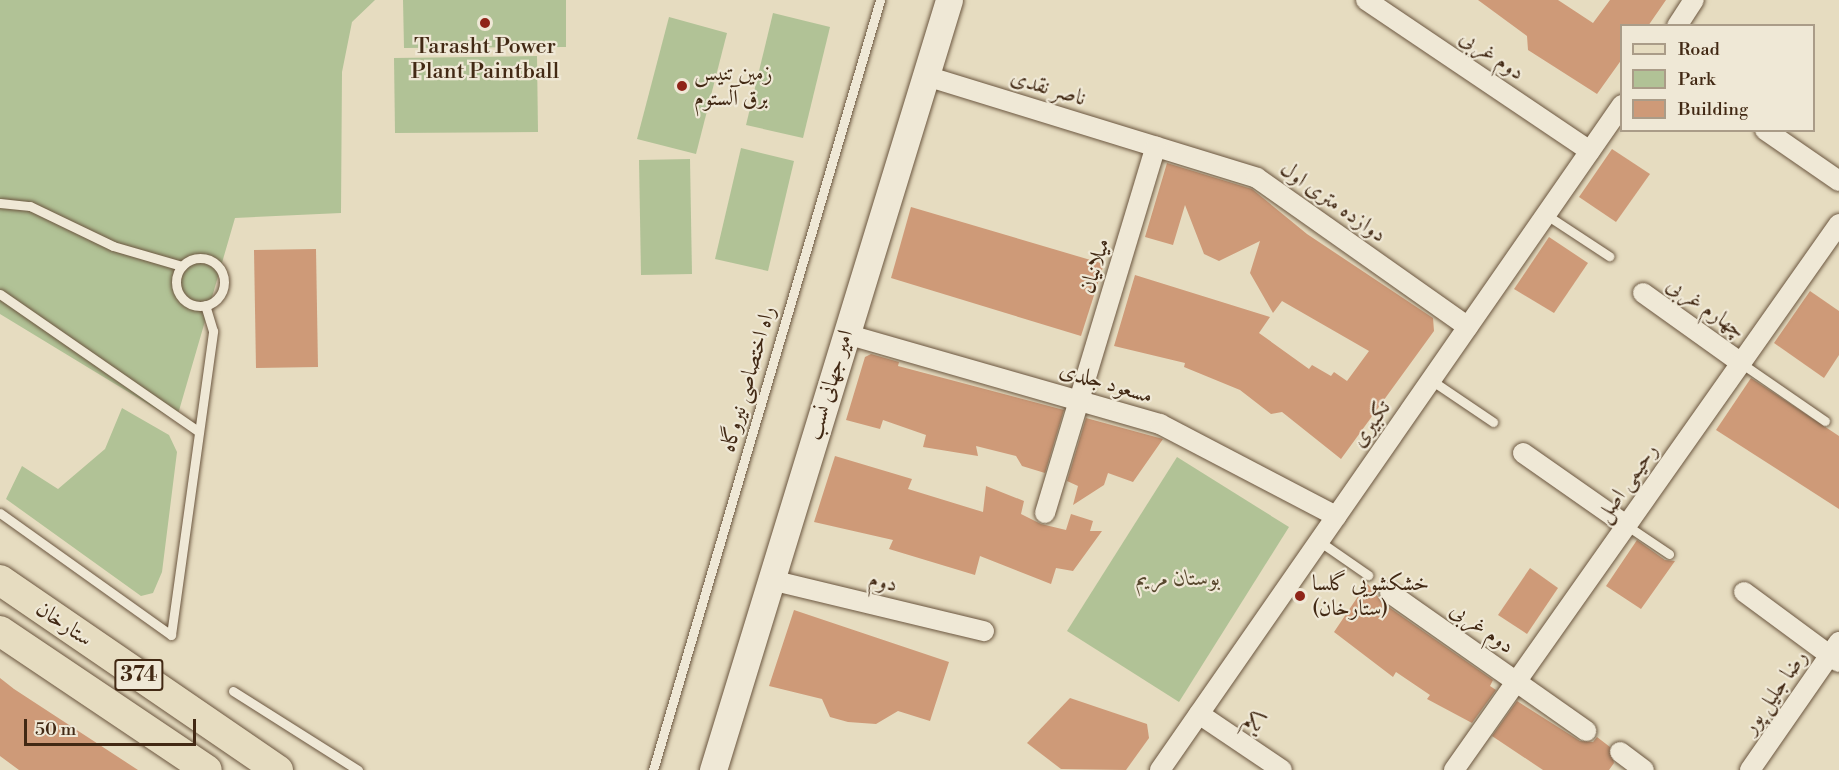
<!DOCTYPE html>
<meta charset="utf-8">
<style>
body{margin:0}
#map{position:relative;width:1839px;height:770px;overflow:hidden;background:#e6dcc0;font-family:"Libre Bodoni",Amiri,serif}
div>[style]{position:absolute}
.green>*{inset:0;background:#b1c296}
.building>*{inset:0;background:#ce9a78}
.roads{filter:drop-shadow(0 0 2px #6b563f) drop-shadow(0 0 2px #6b563f)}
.lane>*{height:9px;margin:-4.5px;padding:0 4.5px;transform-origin:4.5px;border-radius:4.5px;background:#efe8d6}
.lane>.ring{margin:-4.5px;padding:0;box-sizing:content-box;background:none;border:9px solid #efe8d6;border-radius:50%}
.street>*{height:20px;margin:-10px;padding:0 10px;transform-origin:10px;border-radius:10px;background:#efe8d6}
.secondary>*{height:27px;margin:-13.5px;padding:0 13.5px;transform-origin:13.5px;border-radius:13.5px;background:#efe8d6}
.primary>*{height:30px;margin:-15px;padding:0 15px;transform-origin:15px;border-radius:15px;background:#e6dcc0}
.dots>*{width:16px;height:16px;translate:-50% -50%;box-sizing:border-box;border:3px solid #efe8d6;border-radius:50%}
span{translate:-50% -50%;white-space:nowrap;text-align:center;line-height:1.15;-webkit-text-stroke:4.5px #efe8d6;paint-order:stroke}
.shield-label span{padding:2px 4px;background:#efe8d6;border:2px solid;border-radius:4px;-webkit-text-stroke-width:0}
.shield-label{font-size:21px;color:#422914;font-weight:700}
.poi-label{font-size:22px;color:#422914}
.left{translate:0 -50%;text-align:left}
.street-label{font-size:22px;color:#422914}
.park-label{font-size:22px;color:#58482e;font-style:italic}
.legend{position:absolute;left:1620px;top:24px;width:195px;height:108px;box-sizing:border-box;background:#efe8d6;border:2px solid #aa9c88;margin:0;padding:8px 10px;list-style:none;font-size:18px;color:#422914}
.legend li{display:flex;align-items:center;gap:12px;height:30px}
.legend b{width:30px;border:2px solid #aa9c88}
.scale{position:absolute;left:24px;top:719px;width:172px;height:27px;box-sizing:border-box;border:3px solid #422914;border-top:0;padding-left:8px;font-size:18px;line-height:21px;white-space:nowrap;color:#422914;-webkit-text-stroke:4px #efe8d6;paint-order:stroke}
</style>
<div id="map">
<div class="green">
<div style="clip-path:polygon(0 0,375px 0,352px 22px,342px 72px,341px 213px,235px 218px,176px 421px,0 314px)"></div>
<div style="clip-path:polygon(403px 0,566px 0,566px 47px,404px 48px)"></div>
<div style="clip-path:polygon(773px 13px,830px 27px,803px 138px,746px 125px)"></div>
<div style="clip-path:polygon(669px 17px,727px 33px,696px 154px,637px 139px)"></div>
<div style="clip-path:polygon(537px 56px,538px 132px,395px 133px,394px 58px)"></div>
<div style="clip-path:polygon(741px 148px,794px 161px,768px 271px,715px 259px)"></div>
<div style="clip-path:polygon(690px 159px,692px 274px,641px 275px,639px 160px)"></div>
<div style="clip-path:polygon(122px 408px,169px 435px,177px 452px,162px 572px,153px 593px,141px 596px,6px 499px,22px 466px,58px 489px,105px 449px)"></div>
<div style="clip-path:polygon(1177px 457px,1289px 527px,1179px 702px,1067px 631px)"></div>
</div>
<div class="building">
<div style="clip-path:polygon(1478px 0,1558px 0,1593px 23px,1610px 0,1666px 0,1648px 26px,1622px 26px,1622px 59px,1597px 94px,1528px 50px,1527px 36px)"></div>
<div style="clip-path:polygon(1612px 149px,1650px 174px,1616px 222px,1579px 197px)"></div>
<div style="clip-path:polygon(1167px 163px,1252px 189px,1307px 234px,1433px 318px,1434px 331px,1341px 459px,1282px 412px,1271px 414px,1240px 390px,1184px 367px,1185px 363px,1114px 346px,1135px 275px,1270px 317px,1259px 333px,1309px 369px,1312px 365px,1331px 376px,1334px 372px,1347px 381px,1369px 351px,1282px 301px,1273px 313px,1250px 273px,1260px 241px,1219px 261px,1204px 254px,1185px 205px,1173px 245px,1145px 237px)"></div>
<div style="clip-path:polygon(911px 207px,1104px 264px,1081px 336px,891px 278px)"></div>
<div style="clip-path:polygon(1549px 237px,1588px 263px,1554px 313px,1514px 289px)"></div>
<div style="clip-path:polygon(316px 249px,318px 367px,256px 368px,254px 250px)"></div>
<div style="clip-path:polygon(1810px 291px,1839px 311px,1839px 355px,1824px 378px,1774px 343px)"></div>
<div style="clip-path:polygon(871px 354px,899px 362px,898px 366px,1064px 410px,1045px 473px,1022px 466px,1016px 456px,976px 446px,978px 456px,923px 447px,926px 435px,883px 420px,880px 429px,846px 420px,865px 357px)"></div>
<div style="clip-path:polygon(1751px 378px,1839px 436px,1839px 509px,1716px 430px)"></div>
<div style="clip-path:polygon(1086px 418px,1163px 439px,1133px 482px,1108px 473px,1104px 485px,1073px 505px,1078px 486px,1067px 481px)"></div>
<div style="clip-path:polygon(835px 456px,912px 479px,908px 489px,983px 512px,986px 486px,1024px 501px,1021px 514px,1041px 524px,1066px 530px,1071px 514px,1093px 521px,1090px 531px,1102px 531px,1073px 571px,1056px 568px,1051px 584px,980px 556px,975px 575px,889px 549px,893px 540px,814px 522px)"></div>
<div style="clip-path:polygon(1637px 540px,1665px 560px,1675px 561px,1641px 609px,1606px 586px)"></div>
<div style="clip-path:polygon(1530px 568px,1558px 588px,1527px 634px,1498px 615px)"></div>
<div style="clip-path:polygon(1367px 583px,1383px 603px,1493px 680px,1490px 686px,1496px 690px,1472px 723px,1427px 699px,1430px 695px,1396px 672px,1393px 677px,1334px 632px)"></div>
<div style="clip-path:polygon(794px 610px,949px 662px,930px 721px,898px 711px,876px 724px,848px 722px,830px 717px,822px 699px,769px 686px)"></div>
<div style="clip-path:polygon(0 678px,14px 689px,138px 770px,19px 770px,0 756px)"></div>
<div style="clip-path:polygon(1070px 698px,1147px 724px,1149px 738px,1126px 770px,1061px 769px,1027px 743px)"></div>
<div style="clip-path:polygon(1517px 701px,1580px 741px,1593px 742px,1597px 737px,1610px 747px,1614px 763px,1609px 770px,1543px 770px,1492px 736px)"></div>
</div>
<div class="roads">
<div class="lane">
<div style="left:0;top:203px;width:30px;rotate:6deg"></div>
<div style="left:30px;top:206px;width:92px;rotate:25.7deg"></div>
<div style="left:113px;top:246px;width:72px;rotate:16.2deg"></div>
<div style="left:1545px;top:214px;width:77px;rotate:33.3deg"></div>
<div class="ring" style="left:176px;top:258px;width:39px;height:39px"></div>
<div style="left:0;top:294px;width:242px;rotate:34.7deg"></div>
<div style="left:1741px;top:363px;width:102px;rotate:34.6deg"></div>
<div style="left:1431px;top:380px;width:75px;rotate:34.1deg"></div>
<div style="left:0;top:513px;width:210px;rotate:35.5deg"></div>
<div style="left:171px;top:635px;width:307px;rotate:-82.1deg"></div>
<div style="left:213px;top:331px;width:27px;rotate:-107deg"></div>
<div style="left:1626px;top:525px;width:52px;rotate:34deg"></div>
<div style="left:1319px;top:541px;width:60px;rotate:34.8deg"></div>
<div style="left:233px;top:691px;width:148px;rotate:32.3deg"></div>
<div style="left:653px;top:770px;width:803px;rotate:-73.57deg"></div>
</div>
<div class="street">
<div style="left:1366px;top:0;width:270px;rotate:34deg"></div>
<div style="left:1677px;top:26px;width:31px;rotate:-57deg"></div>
<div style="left:926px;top:76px;width:346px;rotate:17.1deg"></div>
<div style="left:1257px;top:178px;width:258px;rotate:35.2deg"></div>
<div style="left:1765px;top:130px;width:90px;rotate:34.6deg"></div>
<div style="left:1643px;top:293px;width:120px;rotate:35.5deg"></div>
<div style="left:846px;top:334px;width:327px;rotate:16deg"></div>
<div style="left:1160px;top:424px;width:199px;rotate:27.6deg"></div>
<div style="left:1523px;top:453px;width:126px;rotate:35deg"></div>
<div style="left:1045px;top:513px;width:383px;rotate:-73.2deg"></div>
<div style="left:771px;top:580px;width:219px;rotate:13.5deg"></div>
<div style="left:1744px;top:592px;width:118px;rotate:36.4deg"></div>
<div style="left:1390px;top:593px;width:240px;rotate:35.1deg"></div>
<div style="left:1199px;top:714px;width:100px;rotate:34deg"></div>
<div style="left:1620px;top:752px;width:30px;rotate:37deg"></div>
<div style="left:1160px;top:770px;width:810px;rotate:-55.21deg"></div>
<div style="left:1454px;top:770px;width:668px;rotate:-54.81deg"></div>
<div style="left:1750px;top:770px;width:156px;rotate:-55.2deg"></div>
</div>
<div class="secondary">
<div style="left:713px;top:770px;width:805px;rotate:-72.96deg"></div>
</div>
<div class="primary">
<div style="left:0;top:580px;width:337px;rotate:34.4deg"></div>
<div style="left:0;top:631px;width:249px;rotate:33.9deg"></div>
</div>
</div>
<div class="dots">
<div style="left:485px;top:23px;background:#8f2418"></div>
<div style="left:682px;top:86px;background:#8f2418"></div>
<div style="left:1300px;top:596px;background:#8f2418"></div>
</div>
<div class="shield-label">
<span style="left:139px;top:675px">374</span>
</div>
<div class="poi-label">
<span style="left:485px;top:59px">Tarasht Power<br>Plant Paintball</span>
<span class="left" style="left:694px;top:86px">زمین تنیس<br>برق آلستوم</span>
<span class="left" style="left:1312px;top:596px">خشکشویی گلسا<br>(ستارخان)</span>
</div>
<div class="street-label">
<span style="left:1492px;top:55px;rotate:34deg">دوم غربی</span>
<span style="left:1048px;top:88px;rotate:17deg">ناصر نقدی</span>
<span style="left:1333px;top:202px;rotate:35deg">دوازده متری اول</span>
<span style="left:1095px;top:266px;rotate:-73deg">میلانیان</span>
<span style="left:1706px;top:308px;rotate:35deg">چهارم غربی</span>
<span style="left:748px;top:379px;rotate:-74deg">راه اختصاصی نیروگاه</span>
<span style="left:1106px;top:383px;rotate:17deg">مسعود جلدی</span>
<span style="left:830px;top:385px;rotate:-73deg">امیر جهانی نسب</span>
<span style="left:1371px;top:424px;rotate:-55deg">تکبیری</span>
<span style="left:1627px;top:483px;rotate:-55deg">رحیمی اصل</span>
<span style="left:883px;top:582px;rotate:13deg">دوم</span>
<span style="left:64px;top:624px;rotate:34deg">ستارخان</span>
<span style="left:1482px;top:628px;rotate:35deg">دوم غربی</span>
<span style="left:1775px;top:692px;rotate:-55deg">رضا جلیل پور</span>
<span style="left:1254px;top:722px;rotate:34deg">یکم</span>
</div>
<div class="park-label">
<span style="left:1178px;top:579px">بوستان مریم</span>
</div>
<ul class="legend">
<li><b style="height:8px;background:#e6dcc0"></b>Road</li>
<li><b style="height:16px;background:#b1c296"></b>Park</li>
<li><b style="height:16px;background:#ce9a78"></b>Building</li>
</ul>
<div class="scale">50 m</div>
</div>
